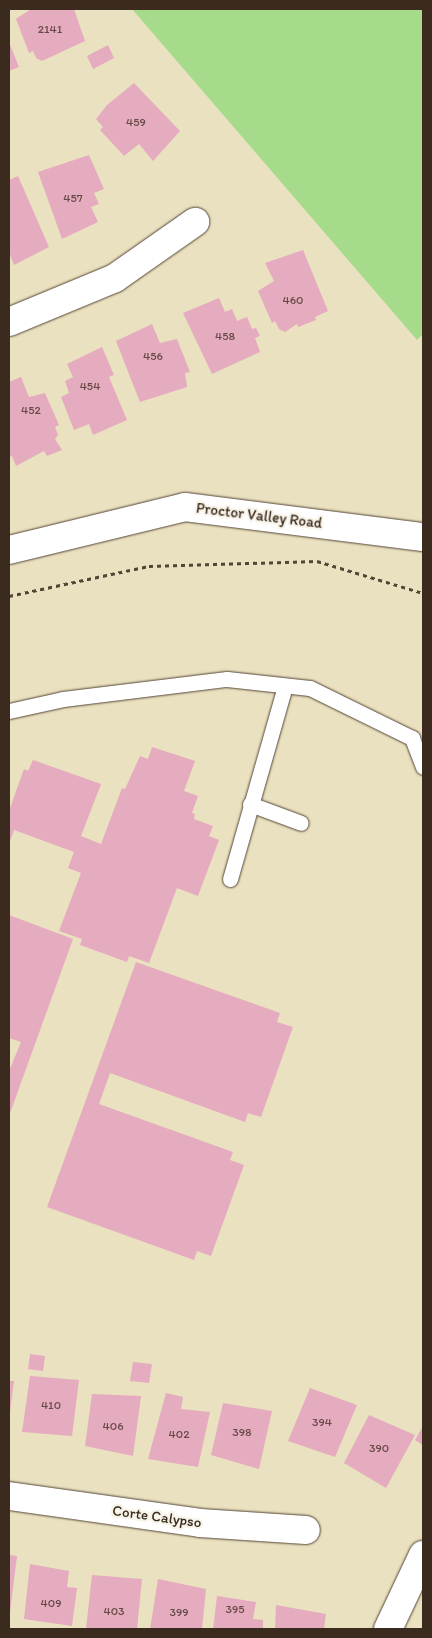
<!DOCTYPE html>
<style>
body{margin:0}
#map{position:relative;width:432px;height:1638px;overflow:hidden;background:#eae1c0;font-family:Itim,sans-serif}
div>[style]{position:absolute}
.green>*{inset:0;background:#a6db8b}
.building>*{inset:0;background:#e5abbe}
.path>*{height:3px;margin-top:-1.5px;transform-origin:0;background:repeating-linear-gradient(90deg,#554536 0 4px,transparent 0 8px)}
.roads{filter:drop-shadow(0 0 1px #554536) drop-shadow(0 0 1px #554536)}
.service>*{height:15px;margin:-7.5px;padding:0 7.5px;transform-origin:7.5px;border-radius:7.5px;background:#fff}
.minor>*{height:28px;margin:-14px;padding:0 14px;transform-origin:14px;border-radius:14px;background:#fff}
.tertiary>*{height:28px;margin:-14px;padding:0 14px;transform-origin:14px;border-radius:14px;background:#fff}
span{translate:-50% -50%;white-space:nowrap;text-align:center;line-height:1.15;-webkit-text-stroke:4.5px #f7f3e8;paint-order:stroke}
.number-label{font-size:12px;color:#664a46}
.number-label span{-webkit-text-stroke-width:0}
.street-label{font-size:15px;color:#3b2a1e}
.frame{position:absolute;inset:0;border:10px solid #3b2a1e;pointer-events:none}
</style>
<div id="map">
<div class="green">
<div style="clip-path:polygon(132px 9px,423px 9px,423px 334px,417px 340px)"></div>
</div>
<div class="building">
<div style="clip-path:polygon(31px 9px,74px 9px,85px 41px,42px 61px,36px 58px,33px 51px,29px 53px,16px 19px)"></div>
<div style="clip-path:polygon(9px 42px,19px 67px,9px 71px)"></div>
<div style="clip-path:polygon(108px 45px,114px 58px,93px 69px,87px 56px)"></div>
<div style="clip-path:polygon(134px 83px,180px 131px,153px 161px,139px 144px,124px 156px,100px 130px,103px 127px,96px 119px,107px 105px)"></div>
<div style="clip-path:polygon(89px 155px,104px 189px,94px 193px,99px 204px,91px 207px,98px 222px,62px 239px,38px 172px)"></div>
<div style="clip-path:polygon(18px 176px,49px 247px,14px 265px,9px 252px,9px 180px)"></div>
<div style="clip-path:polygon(303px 250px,328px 311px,315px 317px,316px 320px,298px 327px,297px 324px,285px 332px,279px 329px,275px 321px,272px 323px,258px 291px,274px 281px,265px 263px)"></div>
<div style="clip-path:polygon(219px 298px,225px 312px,232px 309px,237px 321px,247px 317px,252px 329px,256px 328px,260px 336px,255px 338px,260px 352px,212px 374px,183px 313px)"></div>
<div style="clip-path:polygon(152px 324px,160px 343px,177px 339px,190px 372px,185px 373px,187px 387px,140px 402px,116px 341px)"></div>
<div style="clip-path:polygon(102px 347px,114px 375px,109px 377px,127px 420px,93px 435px,89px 424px,74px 430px,61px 397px,69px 393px,65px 381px,73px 377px,67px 364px)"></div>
<div style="clip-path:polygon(21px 377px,29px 397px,45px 393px,59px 425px,55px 427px,58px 435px,55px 439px,62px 450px,47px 456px,44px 451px,16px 466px,12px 456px,9px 457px,9px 382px)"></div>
<div style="clip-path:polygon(152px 747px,195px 761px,184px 791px,198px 796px,192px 813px,195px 814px,194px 819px,213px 826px,209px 836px,219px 840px,198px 896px,177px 888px,149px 963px,129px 956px,127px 962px,80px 945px,82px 939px,59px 931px,81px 873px,68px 868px,74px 852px,14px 830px,9px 844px,9px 811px,24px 769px,28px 771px,33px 760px,101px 784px,81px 836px,101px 844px,122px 788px,125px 789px,140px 756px,148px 759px)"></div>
<div style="clip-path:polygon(9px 915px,73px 939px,9px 1116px,9px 1071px,21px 1042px,9px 1038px)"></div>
<div style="clip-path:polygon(136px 962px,280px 1013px,277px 1022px,293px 1027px,261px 1117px,248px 1113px,245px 1122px,110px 1073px,99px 1104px,233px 1152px,230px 1160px,244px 1165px,211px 1256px,197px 1251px,194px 1260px,47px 1207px)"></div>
<div style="clip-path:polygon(30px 1354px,45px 1356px,43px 1371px,28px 1369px)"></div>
<div style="clip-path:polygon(133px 1362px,152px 1364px,149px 1383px,130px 1381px)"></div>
<div style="clip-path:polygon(30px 1376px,79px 1380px,72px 1436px,22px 1432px)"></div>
<div style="clip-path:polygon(9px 1381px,14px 1381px,10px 1412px,9px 1412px)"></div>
<div style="clip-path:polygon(310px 1388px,357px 1405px,335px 1457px,288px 1441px)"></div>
<div style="clip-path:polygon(166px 1393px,183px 1397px,181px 1409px,210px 1412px,198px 1467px,148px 1459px)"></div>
<div style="clip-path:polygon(92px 1394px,141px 1396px,133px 1456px,85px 1446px)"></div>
<div style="clip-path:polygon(223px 1403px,272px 1411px,259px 1469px,211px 1455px)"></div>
<div style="clip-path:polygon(369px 1415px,415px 1435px,386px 1488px,344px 1463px)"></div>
<div style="clip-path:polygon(423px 1426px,423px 1445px,415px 1440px)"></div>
<div style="clip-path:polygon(9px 1555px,17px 1556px,10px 1613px,9px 1613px)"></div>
<div style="clip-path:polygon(30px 1564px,69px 1571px,67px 1587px,77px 1588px,72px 1626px,24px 1619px)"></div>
<div style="clip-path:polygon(92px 1575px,142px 1579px,137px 1629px,86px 1629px)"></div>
<div style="clip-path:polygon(158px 1579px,206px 1589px,202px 1629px,150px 1629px)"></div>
<div style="clip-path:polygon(217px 1596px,256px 1602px,253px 1619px,263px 1620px,263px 1629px,213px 1629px)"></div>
<div style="clip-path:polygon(276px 1605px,326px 1614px,324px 1629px,275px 1629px)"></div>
</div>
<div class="path">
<div style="left:9px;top:596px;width:143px;rotate:-12.1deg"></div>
<div style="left:149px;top:566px;width:168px;rotate:-1.7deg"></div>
<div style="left:317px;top:561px;width:111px;rotate:16.8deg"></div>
</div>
<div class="roads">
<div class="service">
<div style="left:9px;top:711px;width:55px;rotate:-12.5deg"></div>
<div style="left:63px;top:699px;width:165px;rotate:-7deg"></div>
<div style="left:227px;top:679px;width:83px;rotate:6.2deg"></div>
<div style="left:310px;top:688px;width:114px;rotate:26.1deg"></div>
<div style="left:412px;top:738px;width:31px;rotate:69deg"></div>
<div style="left:250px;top:804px;width:54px;rotate:20.4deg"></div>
<div style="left:230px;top:879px;width:201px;rotate:-74.1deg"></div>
</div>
<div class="minor">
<div style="left:9px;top:322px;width:115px;rotate:-22.5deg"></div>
<div style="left:115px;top:278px;width:98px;rotate:-35deg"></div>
<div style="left:9px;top:1496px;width:193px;rotate:8deg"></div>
<div style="left:200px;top:1523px;width:106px;rotate:3.8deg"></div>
<div style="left:388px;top:1629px;width:82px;rotate:-64.7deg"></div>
</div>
<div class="tertiary">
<div style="left:9px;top:550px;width:181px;rotate:-13.7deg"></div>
<div style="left:185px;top:507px;width:240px;rotate:7.2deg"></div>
</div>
</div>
<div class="number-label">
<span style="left:50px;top:30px">2141</span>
<span style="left:136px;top:123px">459</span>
<span style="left:73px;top:199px">457</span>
<span style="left:293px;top:301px">460</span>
<span style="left:225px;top:337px">458</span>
<span style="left:153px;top:357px">456</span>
<span style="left:90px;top:387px">454</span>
<span style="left:31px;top:411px">452</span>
<span style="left:51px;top:1406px">410</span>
<span style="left:322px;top:1423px">394</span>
<span style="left:113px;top:1427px">406</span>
<span style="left:242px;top:1433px">398</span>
<span style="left:179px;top:1435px">402</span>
<span style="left:379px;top:1449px">390</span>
<span style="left:51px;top:1604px">409</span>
<span style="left:235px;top:1610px">395</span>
<span style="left:114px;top:1612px">403</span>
<span style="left:179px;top:1613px">399</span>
</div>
<div class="street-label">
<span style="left:259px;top:516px;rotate:7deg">Proctor Valley Road</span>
<span style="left:157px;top:1517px;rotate:8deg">Corte Calypso</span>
</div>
<div class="frame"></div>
</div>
